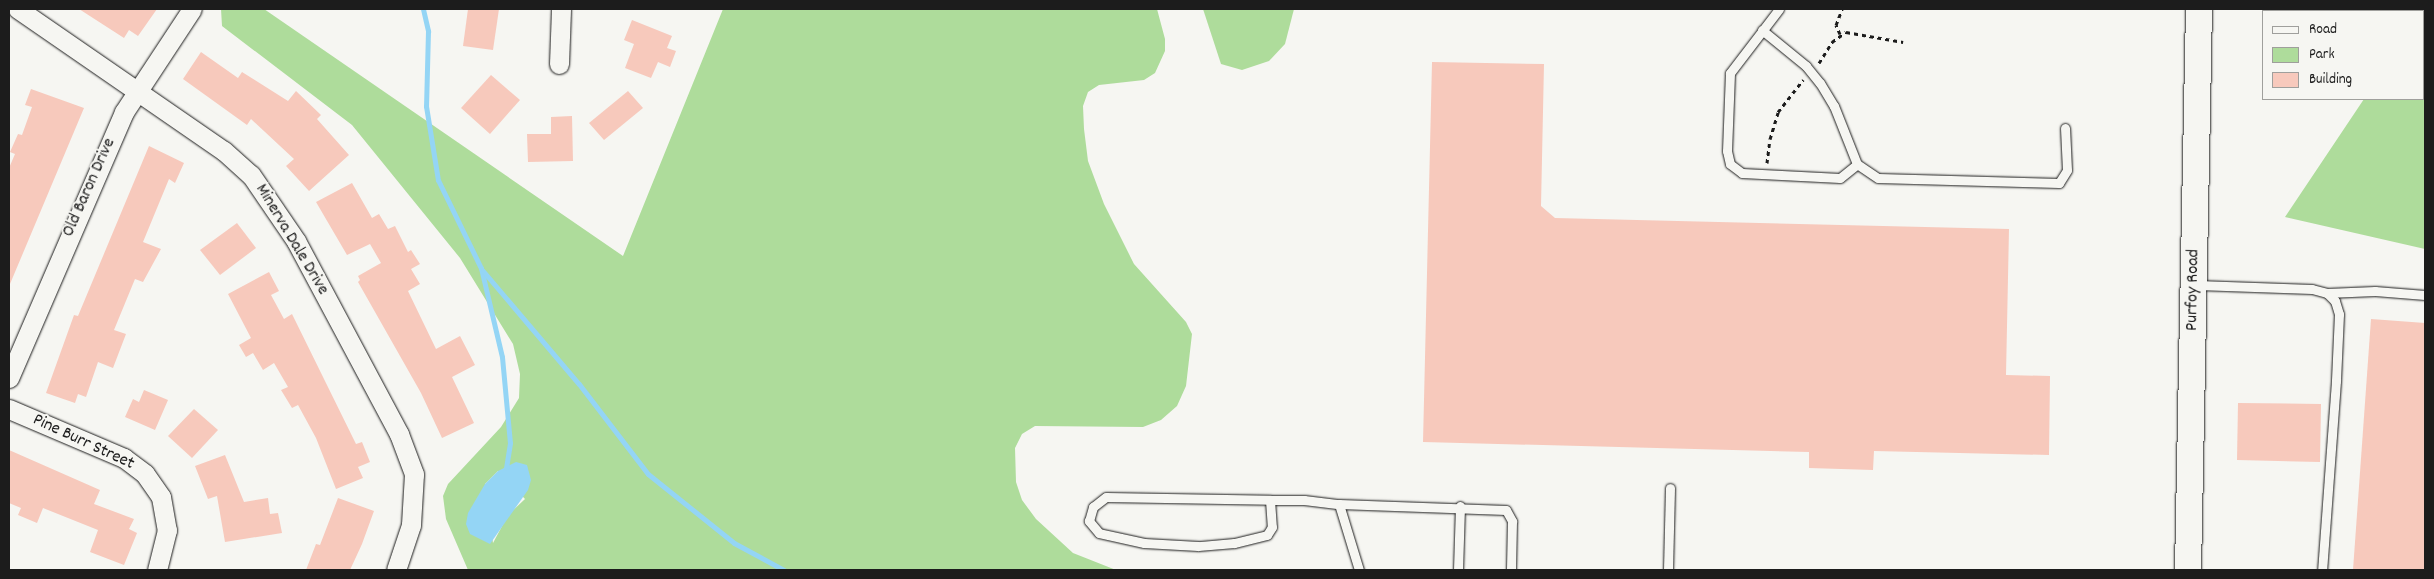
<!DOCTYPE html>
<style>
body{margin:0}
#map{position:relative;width:2434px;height:579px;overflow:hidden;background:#f6f6f2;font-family:Dekko,sans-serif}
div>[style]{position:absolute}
.green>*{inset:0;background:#aedc9b}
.water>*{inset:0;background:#94d5f5}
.stream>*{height:5px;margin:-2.5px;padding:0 2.5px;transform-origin:2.5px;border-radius:2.5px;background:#94d5f5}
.building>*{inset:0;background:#f7c9bc}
.path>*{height:3px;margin-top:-1.5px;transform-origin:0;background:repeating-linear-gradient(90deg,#1c1c1c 0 4px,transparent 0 8px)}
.roads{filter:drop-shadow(0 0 1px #1c1c1c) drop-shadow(0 0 1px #1c1c1c)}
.lane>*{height:9px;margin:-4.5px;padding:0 4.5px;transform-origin:4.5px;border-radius:4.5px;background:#f6f6f2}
.street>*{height:19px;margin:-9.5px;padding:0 9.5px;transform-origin:9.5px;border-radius:9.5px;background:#f6f6f2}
.secondary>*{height:26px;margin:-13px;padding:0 13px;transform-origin:13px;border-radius:13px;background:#f6f6f2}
span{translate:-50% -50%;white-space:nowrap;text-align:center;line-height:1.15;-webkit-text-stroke:4px #f6f6f2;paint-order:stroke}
.street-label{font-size:18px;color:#1c1c1c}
.frame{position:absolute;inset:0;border:10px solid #1c1c1c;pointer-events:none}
.legend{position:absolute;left:2262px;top:10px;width:162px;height:90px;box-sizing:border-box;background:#f6f6f2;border:1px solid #9f9f9c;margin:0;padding:6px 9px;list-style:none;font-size:15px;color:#1c1c1c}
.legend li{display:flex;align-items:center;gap:10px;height:25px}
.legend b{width:25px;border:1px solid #9f9f9c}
</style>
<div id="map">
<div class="green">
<div style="clip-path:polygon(evenodd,221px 9px,264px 9px,623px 256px,723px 9px,1157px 9px,1165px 39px,1165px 51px,1155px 73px,1144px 80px,1099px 85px,1088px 92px,1083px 106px,1084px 129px,1088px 161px,1104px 204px,1134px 264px,1186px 322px,1192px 334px,1186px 386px,1177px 406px,1161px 420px,1143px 427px,1035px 426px,1022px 434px,1015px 448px,1016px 482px,1022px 500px,1036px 519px,1073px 553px,1116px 570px,468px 570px,446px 519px,443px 496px,448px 484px,501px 427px,519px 398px,520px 374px,513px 344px,460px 258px,352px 125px,222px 26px,221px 9px,498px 471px,525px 499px,508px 515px,493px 543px,485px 484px,498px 471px)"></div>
<div style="clip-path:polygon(1203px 9px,1294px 9px,1285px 44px,1269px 61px,1242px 70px,1221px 64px)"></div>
<div style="clip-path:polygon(2425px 9px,2425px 249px,2285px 217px,2364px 99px,2423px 99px,2422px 11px)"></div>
</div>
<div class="water">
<div style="clip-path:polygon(516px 462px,527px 465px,531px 480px,528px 490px,490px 544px,470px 534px,466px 524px,468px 513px,485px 484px,498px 471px)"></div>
</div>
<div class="stream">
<div style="left:423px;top:9px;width:23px;rotate:77deg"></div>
<div style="left:428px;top:31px;width:75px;rotate:91.5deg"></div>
<div style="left:426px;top:106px;width:75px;rotate:80.8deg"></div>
<div style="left:438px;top:180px;width:98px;rotate:64deg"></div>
<div style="left:481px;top:268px;width:91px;rotate:76.7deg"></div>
<div style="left:502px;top:357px;width:86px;rotate:84.7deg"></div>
<div style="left:510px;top:443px;width:25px;rotate:99deg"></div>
<div style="left:483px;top:271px;width:148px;rotate:49.7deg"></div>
<div style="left:579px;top:384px;width:113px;rotate:52.5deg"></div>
<div style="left:648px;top:474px;width:110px;rotate:38.7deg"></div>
<div style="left:734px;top:543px;width:57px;rotate:28.4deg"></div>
</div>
<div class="building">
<div style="clip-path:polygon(79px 9px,157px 9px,138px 36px,129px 30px,124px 38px)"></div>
<div style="clip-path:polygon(468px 9px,499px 9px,493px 50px,463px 46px)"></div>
<div style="clip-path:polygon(632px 20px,672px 36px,667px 48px,676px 51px,670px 67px,658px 62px,651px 78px,625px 68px,634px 44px,624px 40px)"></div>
<div style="clip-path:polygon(201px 52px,238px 78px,242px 72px,288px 101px,296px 91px,321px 115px,317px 119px,349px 155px,309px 191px,286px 166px,294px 159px,251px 119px,247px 125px,183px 79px)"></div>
<div style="clip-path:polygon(1432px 62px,1544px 64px,1541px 206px,1555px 218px,2009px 229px,2006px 375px,2050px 376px,2049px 455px,1874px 451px,1873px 470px,1809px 468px,1809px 452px,1423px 442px)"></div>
<div style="clip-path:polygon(491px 75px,520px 100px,490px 134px,461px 108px)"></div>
<div style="clip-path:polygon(31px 89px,84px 108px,10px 284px,9px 168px,15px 154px,10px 152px,18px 134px,22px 135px,32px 107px,25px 105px)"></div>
<div style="clip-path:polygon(628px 91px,643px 108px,604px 140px,589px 123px)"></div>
<div style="clip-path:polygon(572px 116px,573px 161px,528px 162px,527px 134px,551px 134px,551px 117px)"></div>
<div style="clip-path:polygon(149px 146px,184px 163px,175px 183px,169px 179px,143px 242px,161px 249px,143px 282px,135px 279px,114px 330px,126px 334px,113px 368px,98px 362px,86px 397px,78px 394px,75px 403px,46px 393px,74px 315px,78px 316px)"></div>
<div style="clip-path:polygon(352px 183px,372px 218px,379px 214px,388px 229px,395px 226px,408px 252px,411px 250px,420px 264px,411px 269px,420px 284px,408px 291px,436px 349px,460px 336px,475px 365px,452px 377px,474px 423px,442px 438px,421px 393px,358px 282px,360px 280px,358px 276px,381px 263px,370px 244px,347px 255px,316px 202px)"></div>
<div style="clip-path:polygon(237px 223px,256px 248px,220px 275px,200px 250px)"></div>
<div style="clip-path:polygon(269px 272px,279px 291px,271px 295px,284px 319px,292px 314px,356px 444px,362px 442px,370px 462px,358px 467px,363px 478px,336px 489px,316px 438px,298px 405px,292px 408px,281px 390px,288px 387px,274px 363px,263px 370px,253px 353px,246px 357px,239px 345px,251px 338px,228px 294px)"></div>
<div style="clip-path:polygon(2371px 319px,2425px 323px,2425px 570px,2353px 570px)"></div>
<div style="clip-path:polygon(144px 390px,168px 400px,155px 430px,125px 417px,133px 399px,139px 402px)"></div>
<div style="clip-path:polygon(2238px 403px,2321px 404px,2320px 462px,2237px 460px)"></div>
<div style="clip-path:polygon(194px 409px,218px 430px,192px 458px,168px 436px)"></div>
<div style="clip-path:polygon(9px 450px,100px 490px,94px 504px,134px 519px,129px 529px,137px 533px,124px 565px,90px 552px,98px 530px,43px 508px,37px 523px,18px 515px,21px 508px,9px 503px)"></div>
<div style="clip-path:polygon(225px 455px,244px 502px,268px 498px,270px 514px,278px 513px,282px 533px,225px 542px,217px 496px,208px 499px,195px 466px)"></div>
<div style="clip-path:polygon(338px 498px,374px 511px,362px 544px,350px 570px,306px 570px,316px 544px,320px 545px)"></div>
</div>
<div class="path">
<div style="left:1840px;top:34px;width:10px;rotate:-114deg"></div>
<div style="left:1836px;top:25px;width:17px;rotate:-69deg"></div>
<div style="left:1819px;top:63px;width:25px;rotate:-58deg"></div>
<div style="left:1832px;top:42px;width:17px;rotate:-36deg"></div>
<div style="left:1846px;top:32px;width:58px;rotate:10deg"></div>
<div style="left:1767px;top:163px;width:24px;rotate:-83deg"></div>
<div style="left:1770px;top:139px;width:28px;rotate:-73deg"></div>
<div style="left:1778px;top:112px;width:41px;rotate:-52deg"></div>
</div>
<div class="roads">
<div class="lane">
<div style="left:1779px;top:9px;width:81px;rotate:127.4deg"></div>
<div style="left:1730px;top:73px;width:78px;rotate:92.2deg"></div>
<div style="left:1727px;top:151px;width:13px;rotate:77deg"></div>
<div style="left:1730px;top:164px;width:15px;rotate:37deg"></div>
<div style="left:1742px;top:173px;width:98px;rotate:2.9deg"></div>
<div style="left:1840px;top:178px;width:22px;rotate:-39deg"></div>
<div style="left:1857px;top:164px;width:25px;rotate:34deg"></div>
<div style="left:1878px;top:178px;width:181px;rotate:1.6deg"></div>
<div style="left:2059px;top:183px;width:15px;rotate:-58deg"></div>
<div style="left:2067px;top:170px;width:42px;rotate:-92.7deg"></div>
<div style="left:1762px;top:30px;width:57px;rotate:39.3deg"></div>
<div style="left:1806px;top:66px;width:22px;rotate:51deg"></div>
<div style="left:1820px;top:83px;width:27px;rotate:59deg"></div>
<div style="left:1834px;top:106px;width:62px;rotate:68.4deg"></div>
<div style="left:2197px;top:285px;width:115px;rotate:2deg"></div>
<div style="left:2312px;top:289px;width:16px;rotate:15deg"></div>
<div style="left:2327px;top:293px;width:11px;rotate:45deg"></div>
<div style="left:2335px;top:301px;width:14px;rotate:73deg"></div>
<div style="left:2339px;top:314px;width:67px;rotate:92.6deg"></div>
<div style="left:2336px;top:381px;width:190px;rotate:94.2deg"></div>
<div style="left:2327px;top:293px;width:48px;rotate:-2.4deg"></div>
<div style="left:2375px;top:291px;width:50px;rotate:4.6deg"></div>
<div style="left:1270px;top:500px;width:27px;rotate:86deg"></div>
<div style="left:1272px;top:527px;width:9px;rotate:122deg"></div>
<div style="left:1267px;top:535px;width:34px;rotate:166deg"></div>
<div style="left:1234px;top:543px;width:36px;rotate:175deg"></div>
<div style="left:1198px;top:546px;width:54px;rotate:-176.8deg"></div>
<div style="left:1144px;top:543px;width:46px;rotate:-167.5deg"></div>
<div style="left:1099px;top:533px;width:16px;rotate:-130deg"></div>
<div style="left:1089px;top:521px;width:15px;rotate:-74deg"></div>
<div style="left:1093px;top:507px;width:16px;rotate:-38deg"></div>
<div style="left:1106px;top:497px;width:164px;rotate:1deg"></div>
<div style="left:1270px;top:500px;width:34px"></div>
<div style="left:1304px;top:500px;width:35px;rotate:7deg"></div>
<div style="left:1359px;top:570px;width:69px;rotate:-106.9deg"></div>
<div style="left:1339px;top:504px;width:167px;rotate:2.1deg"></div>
<div style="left:1506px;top:510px;width:13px;rotate:61deg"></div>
<div style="left:1512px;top:521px;width:49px;rotate:91.2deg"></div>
<div style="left:1458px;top:570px;width:64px;rotate:-88.2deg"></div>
<div style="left:1668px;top:570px;width:82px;rotate:-88.6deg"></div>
</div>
<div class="street">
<div style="left:18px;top:9px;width:250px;rotate:34.6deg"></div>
<div style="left:224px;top:151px;width:36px;rotate:42deg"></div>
<div style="left:251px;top:175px;width:80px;rotate:55.7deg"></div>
<div style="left:296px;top:241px;width:219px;rotate:61.9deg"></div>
<div style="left:399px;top:434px;width:43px;rotate:69.4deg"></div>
<div style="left:414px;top:474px;width:51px;rotate:93.4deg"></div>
<div style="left:411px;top:525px;width:47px;rotate:108.4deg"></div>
<div style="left:559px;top:64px;width:55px;rotate:-87.9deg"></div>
<div style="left:9px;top:378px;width:290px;rotate:-66.6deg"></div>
<div style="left:124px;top:112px;width:123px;rotate:-56.6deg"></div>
<div style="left:9px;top:409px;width:125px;rotate:23.1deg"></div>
<div style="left:124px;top:458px;width:26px;rotate:37deg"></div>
<div style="left:145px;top:474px;width:28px;rotate:55deg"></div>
<div style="left:161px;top:497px;width:34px;rotate:80deg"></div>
<div style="left:167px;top:530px;width:41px;rotate:104deg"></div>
</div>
<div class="secondary">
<div style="left:2188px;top:570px;width:561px;rotate:-88.88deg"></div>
</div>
</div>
<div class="street-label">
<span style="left:90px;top:188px;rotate:-66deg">Old Baron Drive</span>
<span style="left:291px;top:240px;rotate:59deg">Minerva Dale Drive</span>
<span style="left:2194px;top:290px;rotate:-89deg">Purfoy Road</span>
<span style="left:83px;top:443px;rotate:25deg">Pine Burr Street</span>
</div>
<div class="frame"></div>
<ul class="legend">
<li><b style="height:6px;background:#f6f6f2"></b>Road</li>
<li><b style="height:14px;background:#aedc9b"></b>Park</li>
<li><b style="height:14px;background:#f7c9bc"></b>Building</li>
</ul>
</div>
